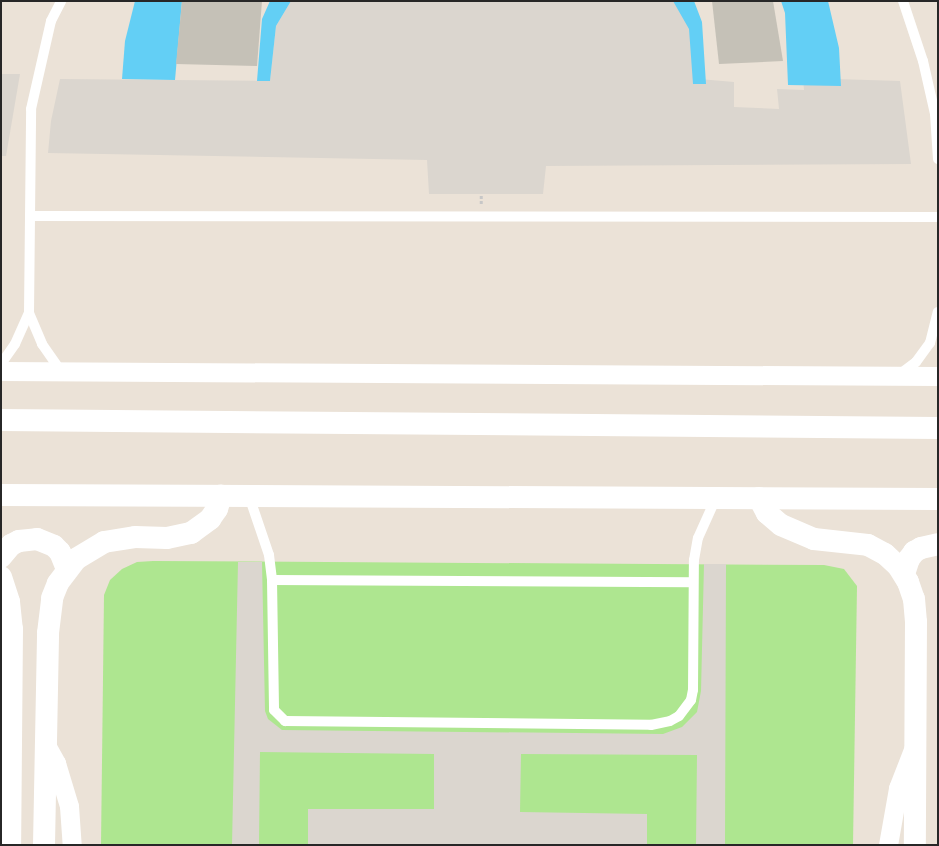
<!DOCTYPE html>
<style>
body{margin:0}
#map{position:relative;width:939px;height:846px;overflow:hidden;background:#ebe2d7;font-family:"PT Sans",sans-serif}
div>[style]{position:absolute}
.green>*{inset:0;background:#aee690}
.plaza>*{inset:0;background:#dbd6cf}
.water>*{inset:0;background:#63cff5}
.building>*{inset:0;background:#c5c1b7}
.path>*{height:2.5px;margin-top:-1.25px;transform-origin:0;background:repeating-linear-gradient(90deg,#c7c7c7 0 3px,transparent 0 5px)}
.service>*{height:10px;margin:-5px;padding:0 5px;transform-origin:5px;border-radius:5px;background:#fff}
.minor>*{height:19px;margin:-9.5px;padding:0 9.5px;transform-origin:9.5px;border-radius:9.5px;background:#fff}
.tertiary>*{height:22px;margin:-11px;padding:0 11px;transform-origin:11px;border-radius:11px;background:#fff}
.secondary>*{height:22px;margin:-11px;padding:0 11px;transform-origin:11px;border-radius:11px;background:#fff}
span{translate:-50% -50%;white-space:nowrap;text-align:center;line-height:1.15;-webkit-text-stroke:3px #fff;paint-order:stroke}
.frame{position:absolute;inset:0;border:2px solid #272727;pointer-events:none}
</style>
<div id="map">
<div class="green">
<div style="clip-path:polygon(153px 561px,824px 565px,844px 569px,857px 586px,853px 845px,101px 845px,104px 595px,110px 580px,122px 569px,137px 562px)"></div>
</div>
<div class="plaza">
<div style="clip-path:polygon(291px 1px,678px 1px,691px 31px,699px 79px,734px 82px,734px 107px,779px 109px,777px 89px,804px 90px,803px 78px,900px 81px,911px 164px,546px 166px,543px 194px,429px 194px,427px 160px,48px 153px,51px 121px,60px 79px,270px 81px,276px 26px)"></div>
<div style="clip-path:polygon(1px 74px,20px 74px,6px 156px,1px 156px)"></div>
<div style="clip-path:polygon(238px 562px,262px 562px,265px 711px,268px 719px,282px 730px,663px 734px,682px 727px,697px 712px,701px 691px,704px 564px,726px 564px,725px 845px,696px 845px,697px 755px,521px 754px,520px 812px,647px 814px,647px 845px,308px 845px,308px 809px,434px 809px,434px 754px,260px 752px,259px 845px,232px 845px)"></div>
</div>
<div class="water">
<div style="clip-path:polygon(135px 1px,182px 1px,175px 80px,122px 79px,125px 41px)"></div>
<div style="clip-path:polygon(270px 1px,291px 1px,276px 26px,270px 81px,257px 81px,262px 19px)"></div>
<div style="clip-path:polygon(673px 1px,694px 1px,702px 22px,706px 84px,693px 84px,689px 29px)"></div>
<div style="clip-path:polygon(781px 1px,828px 1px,839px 48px,841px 86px,788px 85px,785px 13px)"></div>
</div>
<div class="building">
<div style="clip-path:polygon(182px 1px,262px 1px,257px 66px,176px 64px)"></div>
<div style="clip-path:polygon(712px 1px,773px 1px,783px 61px,719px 64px)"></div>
</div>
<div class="path">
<div style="left:481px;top:204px;width:10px;rotate:-90deg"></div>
</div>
<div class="service">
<div style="left:903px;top:1px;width:63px;rotate:71.6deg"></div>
<div style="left:923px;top:61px;width:54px;rotate:77.2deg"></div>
<div style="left:935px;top:114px;width:45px;rotate:86.2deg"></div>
<div style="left:30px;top:216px;width:908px;rotate:0.06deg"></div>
<div style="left:29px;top:313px;width:34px;rotate:67deg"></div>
<div style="left:42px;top:344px;width:33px;rotate:55deg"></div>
<div style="left:1px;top:364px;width:24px;rotate:-55deg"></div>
<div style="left:15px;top:344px;width:34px;rotate:-66deg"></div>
<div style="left:29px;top:313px;width:204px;rotate:-89.4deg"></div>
<div style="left:31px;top:109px;width:90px;rotate:-77.2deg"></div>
<div style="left:51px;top:21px;width:22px;rotate:-63deg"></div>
<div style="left:900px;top:374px;width:20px;rotate:-37deg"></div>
<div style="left:916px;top:362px;width:24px;rotate:-54deg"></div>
<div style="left:930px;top:343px;width:32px;rotate:-76deg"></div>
<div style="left:249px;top:496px;width:62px;rotate:71.3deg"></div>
<div style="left:269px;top:555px;width:25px;rotate:83deg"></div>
<div style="left:272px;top:580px;width:130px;rotate:89.1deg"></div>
<div style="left:274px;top:710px;width:16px;rotate:45deg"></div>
<div style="left:285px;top:721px;width:366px;rotate:0.6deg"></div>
<div style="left:651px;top:725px;width:19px;rotate:-12deg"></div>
<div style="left:670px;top:721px;width:10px;rotate:-29deg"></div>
<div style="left:679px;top:716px;width:20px;rotate:-53deg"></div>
<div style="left:691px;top:700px;width:10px;rotate:-79deg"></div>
<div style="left:693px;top:690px;width:130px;rotate:-89.6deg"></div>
<div style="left:694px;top:560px;width:22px;rotate:-80deg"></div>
<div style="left:698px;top:538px;width:44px;rotate:-65.8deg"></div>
<div style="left:272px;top:580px;width:420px;rotate:0.3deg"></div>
</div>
<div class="minor">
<div style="left:1px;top:371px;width:937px;rotate:0.31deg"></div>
<div style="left:45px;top:743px;width:23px;rotate:61deg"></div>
<div style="left:56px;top:763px;width:45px;rotate:73.2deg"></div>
<div style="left:69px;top:806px;width:39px;rotate:86deg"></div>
<div style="left:888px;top:845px;width:58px;rotate:-80deg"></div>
<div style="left:898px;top:788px;width:44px;rotate:-68.7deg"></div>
</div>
<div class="tertiary">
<div style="left:759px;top:498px;width:17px;rotate:62deg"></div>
<div style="left:767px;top:513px;width:18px;rotate:41deg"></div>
<div style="left:781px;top:525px;width:36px;rotate:23deg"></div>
<div style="left:814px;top:539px;width:54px;rotate:6.3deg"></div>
<div style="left:868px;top:545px;width:19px;rotate:28deg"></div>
<div style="left:885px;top:554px;width:18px;rotate:43deg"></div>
<div style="left:898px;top:566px;width:19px;rotate:58deg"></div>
<div style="left:908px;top:582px;width:18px;rotate:71deg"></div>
<div style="left:914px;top:599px;width:23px;rotate:85deg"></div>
<div style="left:916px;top:622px;width:223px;rotate:90.3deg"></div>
<div style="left:1px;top:557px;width:16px;rotate:-50deg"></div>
<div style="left:11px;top:545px;width:9px;rotate:-27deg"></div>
<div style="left:19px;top:541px;width:18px;rotate:-6deg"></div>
<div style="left:37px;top:539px;width:18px;rotate:22deg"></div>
<div style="left:54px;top:546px;width:8px;rotate:45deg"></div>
<div style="left:60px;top:552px;width:18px;rotate:68deg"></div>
<div style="left:904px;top:574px;width:16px;rotate:-72deg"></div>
<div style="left:909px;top:559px;width:9px;rotate:-54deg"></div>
<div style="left:914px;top:552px;width:8px;rotate:-30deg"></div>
<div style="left:921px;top:548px;width:17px;rotate:-13deg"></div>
<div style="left:1px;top:577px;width:26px;rotate:72deg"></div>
<div style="left:9px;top:602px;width:27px;rotate:84deg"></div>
<div style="left:12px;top:629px;width:216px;rotate:90.5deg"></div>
<div style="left:44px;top:845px;width:212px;rotate:-88.9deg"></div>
<div style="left:48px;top:633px;width:35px;rotate:-83deg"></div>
<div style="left:52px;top:598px;width:16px;rotate:-68deg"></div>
<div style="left:58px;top:583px;width:30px;rotate:-53deg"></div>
<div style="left:76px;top:559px;width:33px;rotate:-31deg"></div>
<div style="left:104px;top:542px;width:31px;rotate:-9deg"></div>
<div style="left:135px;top:537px;width:32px;rotate:2deg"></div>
<div style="left:167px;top:538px;width:25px;rotate:-12deg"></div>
<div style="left:191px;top:533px;width:24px;rotate:-36deg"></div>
<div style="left:210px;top:519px;width:12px;rotate:-55deg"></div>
<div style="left:217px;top:509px;width:14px;rotate:-73deg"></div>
</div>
<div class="secondary">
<div style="left:1px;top:420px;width:937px;rotate:0.49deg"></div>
<div style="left:1px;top:495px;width:937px;rotate:0.24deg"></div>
</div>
<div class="frame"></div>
</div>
